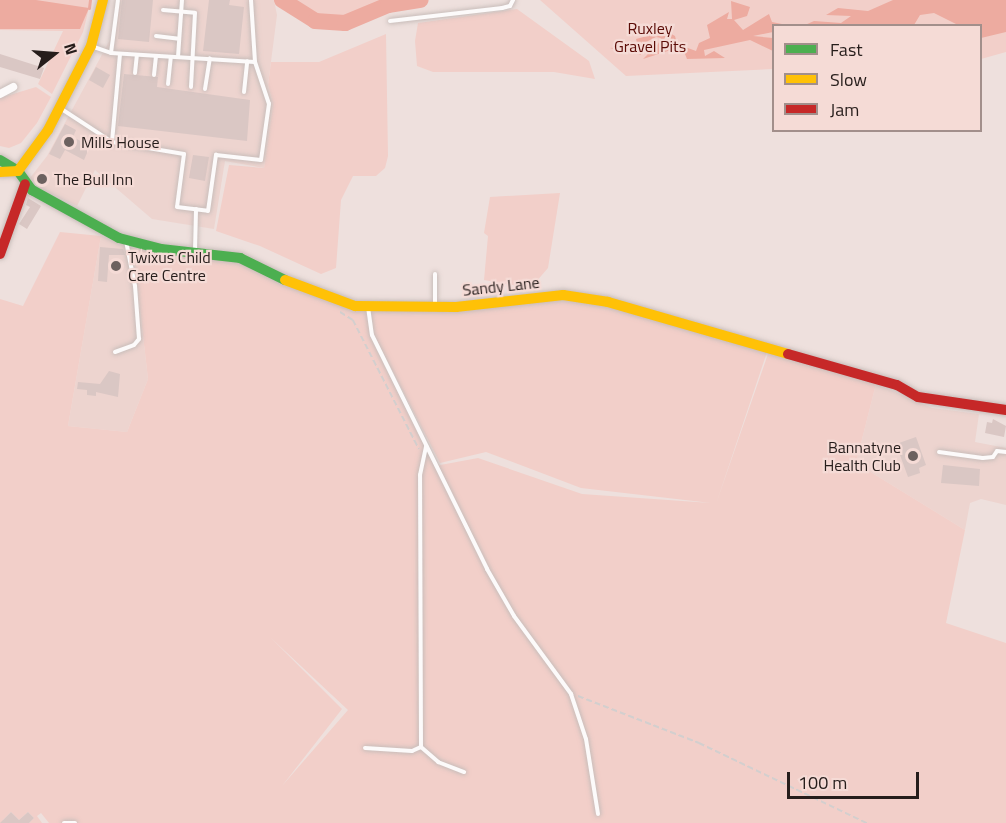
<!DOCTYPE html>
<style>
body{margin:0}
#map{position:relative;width:1006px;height:823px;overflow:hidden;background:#eee0dd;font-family:"Titillium Web",sans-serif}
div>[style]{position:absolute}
.built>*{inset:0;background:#edd4cf}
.green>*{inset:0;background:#f2cfc9}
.water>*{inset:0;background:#edaba0}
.stream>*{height:3px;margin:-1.5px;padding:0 1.5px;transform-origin:1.5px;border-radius:1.5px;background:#edaba0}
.river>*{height:16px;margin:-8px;padding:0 8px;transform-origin:8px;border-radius:8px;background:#edaba0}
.building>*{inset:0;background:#dac7c4}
.path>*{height:1.5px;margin-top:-0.75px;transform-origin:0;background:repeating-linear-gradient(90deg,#d3cfce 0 6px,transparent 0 9px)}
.roads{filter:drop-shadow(0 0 2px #c8bdba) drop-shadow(0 0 2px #c8bdba)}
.lane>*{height:4px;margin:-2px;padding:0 2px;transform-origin:2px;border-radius:2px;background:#fcfafa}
.street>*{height:8px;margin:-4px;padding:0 4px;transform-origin:4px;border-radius:4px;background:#fcfafa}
.fast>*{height:10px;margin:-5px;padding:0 5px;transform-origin:5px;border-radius:5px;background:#4caf50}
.slow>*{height:10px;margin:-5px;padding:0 5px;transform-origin:5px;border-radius:5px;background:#ffc107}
.jam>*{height:10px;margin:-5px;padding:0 5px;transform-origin:5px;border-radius:5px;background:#c62828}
.dots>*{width:16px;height:16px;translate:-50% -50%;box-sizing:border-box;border:3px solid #f5dbd6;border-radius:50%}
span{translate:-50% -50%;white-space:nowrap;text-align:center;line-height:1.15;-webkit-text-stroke:4.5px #f5dbd6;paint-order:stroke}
.park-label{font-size:16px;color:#5b0b06}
.poi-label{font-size:16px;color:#261d1b}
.left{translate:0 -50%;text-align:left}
.right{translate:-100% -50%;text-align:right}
.street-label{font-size:16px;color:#261d1b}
.legend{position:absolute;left:772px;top:24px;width:210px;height:108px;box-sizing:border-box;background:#f5dbd6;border:2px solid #a28f8b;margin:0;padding:8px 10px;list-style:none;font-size:18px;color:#261d1b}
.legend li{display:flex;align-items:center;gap:12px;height:30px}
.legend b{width:30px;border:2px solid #a28f8b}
.north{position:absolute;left:24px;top:24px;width:60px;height:60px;-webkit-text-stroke:4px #f5dbd6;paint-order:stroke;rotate:73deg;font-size:16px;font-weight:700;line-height:24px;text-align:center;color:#261d1b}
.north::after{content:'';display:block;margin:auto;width:21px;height:27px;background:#261d1b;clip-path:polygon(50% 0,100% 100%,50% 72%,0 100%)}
.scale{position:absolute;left:787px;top:772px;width:132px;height:27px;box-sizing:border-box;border:3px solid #261d1b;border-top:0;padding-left:8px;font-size:18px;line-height:21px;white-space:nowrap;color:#261d1b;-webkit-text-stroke:4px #f5dbd6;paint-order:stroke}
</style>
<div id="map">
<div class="built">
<div style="clip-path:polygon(117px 0,274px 0,277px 15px,268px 85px,273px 104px,264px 168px,225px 161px,214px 229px,152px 219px,95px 170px,77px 206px,39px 188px,30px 178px,47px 156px,111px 38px)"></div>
<div style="clip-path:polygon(101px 236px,133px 248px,148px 379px,127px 432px,68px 426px)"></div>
<div style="clip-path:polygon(876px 384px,932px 408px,979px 414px,975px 442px,1006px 448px,1006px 505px,981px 499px,970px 503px,965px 530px,856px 463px)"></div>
</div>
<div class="green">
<div style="clip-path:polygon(0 0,91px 0,83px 32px,52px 94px,38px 84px,63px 31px,0 30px)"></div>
<div style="clip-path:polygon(290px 0,405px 0,384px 4px,355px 18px,335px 20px,321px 17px)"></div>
<div style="clip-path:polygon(540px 0,1006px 0,1006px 52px,981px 59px,980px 26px,774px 26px,773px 69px,626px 76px)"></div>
<div style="clip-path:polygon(517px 9px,589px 61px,595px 79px,554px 72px,433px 72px,417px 66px,415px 41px,418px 23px)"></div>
<div style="clip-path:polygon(386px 34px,388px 156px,385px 168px,376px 176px,353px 176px,341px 200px,336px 268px,321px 274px,260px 246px,216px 231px,229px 165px,264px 168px,273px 104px,268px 85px,271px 62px,319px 62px)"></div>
<div style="clip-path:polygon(36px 87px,51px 97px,37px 123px,21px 143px,9px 148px,0 146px,0 98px)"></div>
<div style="clip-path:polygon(560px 193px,548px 268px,535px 283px,523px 287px,484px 280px,488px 236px,484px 233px,490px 197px)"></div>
<div style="clip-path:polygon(evenodd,60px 232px,101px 236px,68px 426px,127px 432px,148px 379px,133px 248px,226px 255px,367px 309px,370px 336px,435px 466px,478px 458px,582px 494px,711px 503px,581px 488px,486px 452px,440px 463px,374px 335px,371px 309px,563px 296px,608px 303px,768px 349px,716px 504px,769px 351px,876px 384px,856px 463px,965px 530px,946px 623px,1006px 643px,1006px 823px,49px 823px,41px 813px,37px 816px,42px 823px,29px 823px,34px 818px,28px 812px,19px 820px,11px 812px,3px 820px,6px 823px,0 823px,0 299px,23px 306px,60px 232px,271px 638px,348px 710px,282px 786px,342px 709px,271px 638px)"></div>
</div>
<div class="water">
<div style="clip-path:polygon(0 0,36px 0,89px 8px,80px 29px,0 29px)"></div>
<div style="clip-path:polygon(893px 0,1006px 0,1006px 32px,981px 38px,980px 26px,958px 25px,934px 13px,920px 15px,914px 25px,805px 25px,814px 21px,841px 23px,851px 16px,826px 15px,838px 8px,868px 11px)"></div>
<div style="clip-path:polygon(731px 1px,750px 7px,747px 16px,734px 20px,743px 30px,769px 14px,772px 22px,782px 24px,774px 26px,773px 32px,753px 36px,773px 38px,773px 51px,750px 40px,704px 50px,705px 56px,714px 51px,725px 58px,687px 59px,683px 49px,677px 48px,643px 59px,658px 44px,661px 38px,656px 37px,640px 45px,641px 55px,610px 48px,638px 46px,636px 39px,666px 31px,675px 36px,677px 44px,696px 51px,699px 43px,710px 38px,707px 25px,729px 12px,727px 19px,732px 19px)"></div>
</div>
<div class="stream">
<div style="left:89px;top:8px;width:8px;rotate:-83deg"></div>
</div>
<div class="river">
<div style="left:282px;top:0;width:39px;rotate:32deg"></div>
<div style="left:315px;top:21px;width:30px;rotate:4deg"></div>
<div style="left:345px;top:23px;width:47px;rotate:-22.7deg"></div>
<div style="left:388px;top:5px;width:33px;rotate:-9deg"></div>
</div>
<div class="building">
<div style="clip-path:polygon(122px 0,153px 0,149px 42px,118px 39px)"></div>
<div style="clip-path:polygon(209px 0,230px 0,229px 5px,244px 7px,239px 54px,203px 51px)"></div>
<div style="clip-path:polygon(0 54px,44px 68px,40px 79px,0 67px)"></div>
<div style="clip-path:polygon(96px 67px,110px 75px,103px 88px,89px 80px)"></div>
<div style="clip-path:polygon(124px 74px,158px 77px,157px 87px,250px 100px,247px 141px,118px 126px)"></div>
<div style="clip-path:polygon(65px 124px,76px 130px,73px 137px,90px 146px,84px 160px,65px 150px,60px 159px,49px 154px)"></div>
<div style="clip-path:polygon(193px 155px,209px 157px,205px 181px,189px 178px)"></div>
<div style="clip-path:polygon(28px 198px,41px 206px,27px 229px,19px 224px,30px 207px,26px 205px)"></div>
<div style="clip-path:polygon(100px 247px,123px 249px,125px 255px,109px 255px,107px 282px,98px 281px)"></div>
<div style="clip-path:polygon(109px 371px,120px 374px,118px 397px,96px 392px,96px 396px,87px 395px,87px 390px,77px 389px,78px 382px,100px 384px)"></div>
<div style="clip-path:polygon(993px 419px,1006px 426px,1004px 437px,985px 433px,987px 422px,992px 423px)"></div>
<div style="clip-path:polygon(916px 437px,926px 465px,919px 468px,920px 473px,908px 477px,896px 444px)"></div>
<div style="clip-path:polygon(943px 465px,980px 469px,979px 486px,941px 483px)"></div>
<div style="clip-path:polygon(11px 812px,19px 820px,28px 812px,34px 818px,29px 823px,0 823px)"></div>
</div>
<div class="path">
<div style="left:340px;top:312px;width:15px;rotate:32deg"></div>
<div style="left:353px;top:320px;width:145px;rotate:62.9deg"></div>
<div style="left:578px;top:696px;width:130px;rotate:21.2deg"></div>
<div style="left:699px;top:743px;width:186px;rotate:25.5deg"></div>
</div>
<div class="roads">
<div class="lane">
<div style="left:163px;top:10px;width:32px;rotate:5deg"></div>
<div style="left:195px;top:13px;width:74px;rotate:93.1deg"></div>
<div style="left:390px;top:21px;width:113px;rotate:-6.6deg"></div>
<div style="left:502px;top:8px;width:8px;rotate:-14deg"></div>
<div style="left:510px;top:6px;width:7px;rotate:-63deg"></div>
<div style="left:156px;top:36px;width:23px;rotate:7deg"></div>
<div style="left:91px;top:46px;width:21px;rotate:19deg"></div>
<div style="left:111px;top:53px;width:144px;rotate:3.6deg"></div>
<div style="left:255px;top:62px;width:62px;rotate:-93.7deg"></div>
<div style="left:111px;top:53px;width:53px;rotate:-82.5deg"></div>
<div style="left:178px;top:57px;width:57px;rotate:-86deg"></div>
<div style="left:135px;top:73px;width:18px;rotate:-84deg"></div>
<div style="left:154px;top:75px;width:19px;rotate:-84deg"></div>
<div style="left:168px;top:84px;width:27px;rotate:-84deg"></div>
<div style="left:205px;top:89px;width:31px;rotate:-81deg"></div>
<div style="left:244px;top:92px;width:31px;rotate:-84deg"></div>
<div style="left:60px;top:108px;width:62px;rotate:33.2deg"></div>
<div style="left:112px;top:142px;width:73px;rotate:9.5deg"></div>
<div style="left:184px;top:154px;width:53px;rotate:97.5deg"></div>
<div style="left:177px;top:207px;width:31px;rotate:7deg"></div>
<div style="left:208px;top:211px;width:57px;rotate:-81.9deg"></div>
<div style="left:216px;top:155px;width:45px;rotate:6.3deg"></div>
<div style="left:261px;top:160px;width:57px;rotate:-81.9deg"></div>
<div style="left:269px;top:104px;width:44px;rotate:-108.4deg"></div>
<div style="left:112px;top:142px;width:88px;rotate:-84.8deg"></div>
<div style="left:195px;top:251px;width:42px;rotate:-88.6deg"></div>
<div style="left:435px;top:306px;width:32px;rotate:-90deg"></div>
<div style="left:368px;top:307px;width:28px;rotate:82deg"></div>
<div style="left:372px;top:335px;width:261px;rotate:63.8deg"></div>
<div style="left:487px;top:569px;width:54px;rotate:60.1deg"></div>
<div style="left:514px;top:616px;width:97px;rotate:53.8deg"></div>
<div style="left:571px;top:694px;width:47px;rotate:71.6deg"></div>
<div style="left:586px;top:739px;width:76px;rotate:80.9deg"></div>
<div style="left:115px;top:352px;width:20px;rotate:-20deg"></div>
<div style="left:134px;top:345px;width:8px;rotate:-50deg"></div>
<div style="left:139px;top:339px;width:53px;rotate:-94.3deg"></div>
<div style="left:135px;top:286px;width:46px;rotate:-101.3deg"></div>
<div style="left:939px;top:452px;width:44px;rotate:7.8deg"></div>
<div style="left:983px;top:458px;width:10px;rotate:-6deg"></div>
<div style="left:993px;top:457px;width:7px;rotate:-56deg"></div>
<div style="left:997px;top:451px;width:9px;rotate:6deg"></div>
<div style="left:421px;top:747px;width:23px;rotate:41deg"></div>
<div style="left:438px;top:762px;width:28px;rotate:21deg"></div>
<div style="left:365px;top:748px;width:47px;rotate:3.7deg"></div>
<div style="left:412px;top:751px;width:10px;rotate:-24deg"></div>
<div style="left:421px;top:747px;width:272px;rotate:-90.2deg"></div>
<div style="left:420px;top:475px;width:30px;rotate:-78deg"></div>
<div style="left:64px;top:823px;width:11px"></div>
</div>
<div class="street">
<div style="left:0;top:94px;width:15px;rotate:-28deg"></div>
</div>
<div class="fast">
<div style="left:0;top:160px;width:21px;rotate:31deg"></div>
<div style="left:18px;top:171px;width:24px;rotate:54deg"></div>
<div style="left:32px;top:190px;width:99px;rotate:28.9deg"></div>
<div style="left:119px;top:238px;width:43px;rotate:14.7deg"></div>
<div style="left:161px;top:249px;width:80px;rotate:6.5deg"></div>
<div style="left:240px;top:258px;width:50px;rotate:26.1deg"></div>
</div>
<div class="slow">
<div style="left:0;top:172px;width:18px;rotate:-3deg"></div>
<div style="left:18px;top:171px;width:51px;rotate:-53.8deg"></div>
<div style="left:48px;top:130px;width:94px;rotate:-62.9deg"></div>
<div style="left:91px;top:46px;width:48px;rotate:-75.4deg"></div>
<div style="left:285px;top:280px;width:75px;rotate:20.4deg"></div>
<div style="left:355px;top:306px;width:101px;rotate:0.6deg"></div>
<div style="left:456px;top:307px;width:108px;rotate:-6.4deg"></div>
<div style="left:563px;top:295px;width:46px;rotate:8.8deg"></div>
<div style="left:608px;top:302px;width:187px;rotate:16.1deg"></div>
</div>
<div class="jam">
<div style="left:0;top:254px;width:74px;rotate:-70.3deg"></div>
<div style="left:788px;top:354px;width:113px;rotate:15.9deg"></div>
<div style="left:897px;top:385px;width:24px;rotate:30deg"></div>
<div style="left:918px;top:397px;width:89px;rotate:8.4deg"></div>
</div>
</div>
<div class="dots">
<div style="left:69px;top:142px;background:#6c615f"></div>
<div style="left:42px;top:179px;background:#6c615f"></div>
<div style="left:116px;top:266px;background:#6c615f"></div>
<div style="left:913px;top:456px;background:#6c615f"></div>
</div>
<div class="park-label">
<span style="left:650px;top:37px">Ruxley<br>Gravel Pits</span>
</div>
<div class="poi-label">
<span class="left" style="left:81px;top:142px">Mills House</span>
<span class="left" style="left:54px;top:179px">The Bull Inn</span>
<span class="left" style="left:128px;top:266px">Twixus Child<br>Care Centre</span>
<span class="right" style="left:901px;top:456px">Bannatyne<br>Health Club</span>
</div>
<div class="street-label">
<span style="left:501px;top:286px;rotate:-6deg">Sandy Lane</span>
</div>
<ul class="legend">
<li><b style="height:8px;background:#4caf50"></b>Fast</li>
<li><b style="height:8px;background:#ffc107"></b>Slow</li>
<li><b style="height:8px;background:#c62828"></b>Jam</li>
</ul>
<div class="north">N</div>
<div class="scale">100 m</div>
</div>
